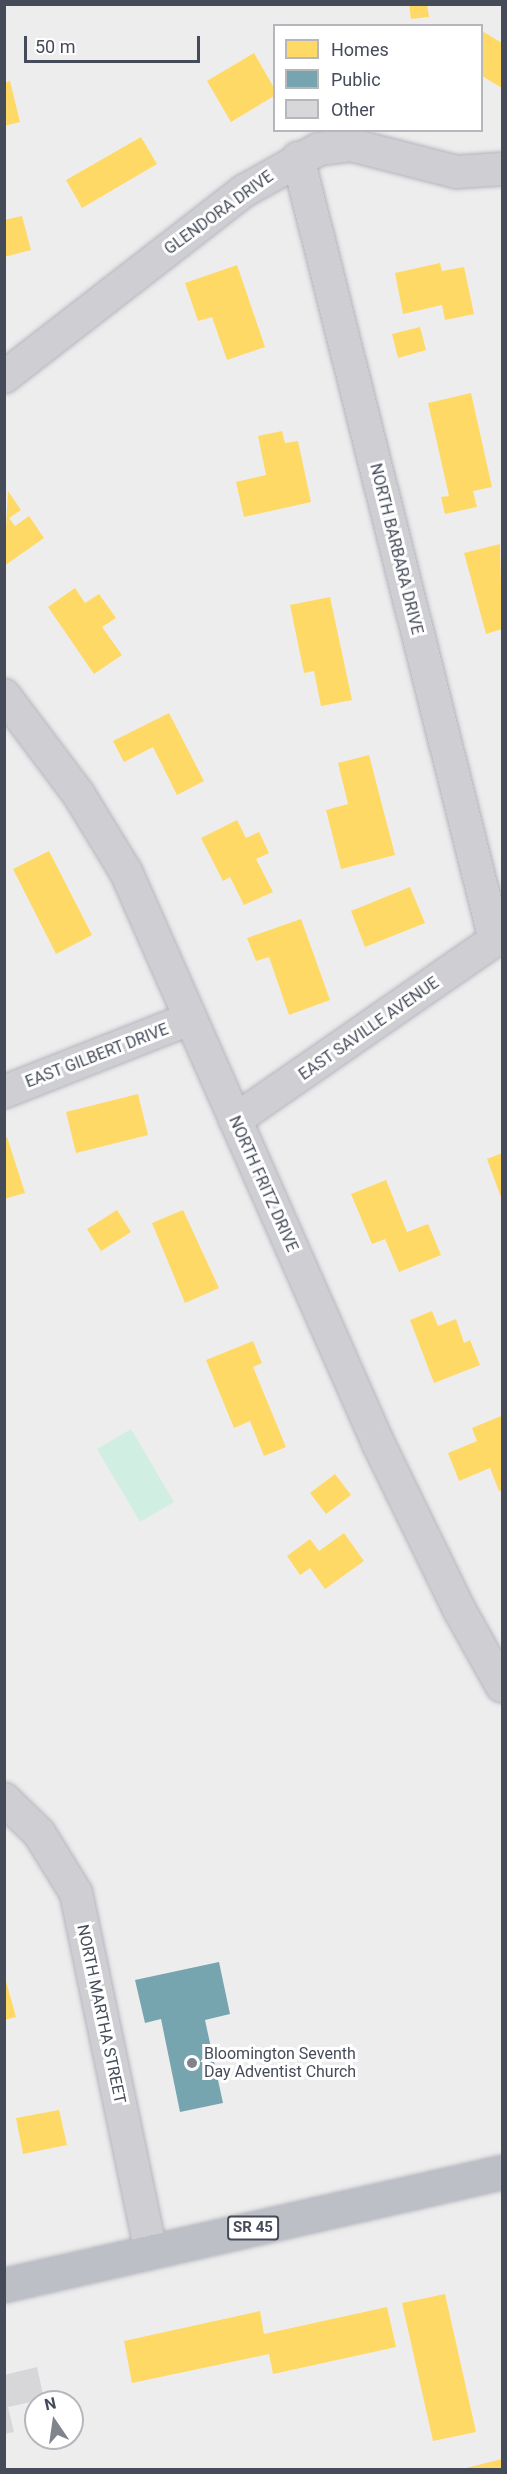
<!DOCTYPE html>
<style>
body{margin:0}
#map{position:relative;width:507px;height:2474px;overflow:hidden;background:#eeeded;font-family:Roboto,sans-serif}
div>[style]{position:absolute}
.green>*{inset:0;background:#d1eee3}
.homes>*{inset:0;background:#ffd966}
.public>*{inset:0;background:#76a5af}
.building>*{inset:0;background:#d7d6d9}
.roads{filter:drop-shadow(0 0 2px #b2b4bd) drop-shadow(0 0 2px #b2b4bd)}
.minor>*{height:32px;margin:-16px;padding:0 16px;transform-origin:16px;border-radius:16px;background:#cfcfd3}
.highway>*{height:33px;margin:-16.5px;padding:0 16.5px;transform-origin:16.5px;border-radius:16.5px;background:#bdbfc7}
.dots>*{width:16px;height:16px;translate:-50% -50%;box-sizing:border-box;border:3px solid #fff;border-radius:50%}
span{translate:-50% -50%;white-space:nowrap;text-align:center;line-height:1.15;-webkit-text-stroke:6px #fff;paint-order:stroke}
.shield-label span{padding:2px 4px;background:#fff;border:2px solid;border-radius:4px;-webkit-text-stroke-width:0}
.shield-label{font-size:15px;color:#454b59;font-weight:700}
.street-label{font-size:16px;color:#454b59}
.poi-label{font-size:16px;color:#454b59}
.left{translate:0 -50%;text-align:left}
.frame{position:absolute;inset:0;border:6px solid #454b59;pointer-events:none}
.legend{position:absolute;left:273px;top:24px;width:210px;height:108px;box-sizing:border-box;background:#fff;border:2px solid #b5b7bd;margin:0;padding:8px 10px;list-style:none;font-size:18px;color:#454b59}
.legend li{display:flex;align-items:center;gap:12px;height:30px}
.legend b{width:30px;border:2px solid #b5b7bd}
.north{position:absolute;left:24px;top:2390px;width:60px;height:60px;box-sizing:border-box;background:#fff;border:2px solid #b5b7bd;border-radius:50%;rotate:347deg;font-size:16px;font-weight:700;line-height:24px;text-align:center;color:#454b59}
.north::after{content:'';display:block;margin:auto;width:21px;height:27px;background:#80848d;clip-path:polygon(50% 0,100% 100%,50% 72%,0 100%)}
.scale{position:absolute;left:24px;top:36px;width:176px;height:27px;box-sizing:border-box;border:3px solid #454b59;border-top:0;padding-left:8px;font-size:18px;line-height:21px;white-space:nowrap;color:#454b59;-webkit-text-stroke:4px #fff;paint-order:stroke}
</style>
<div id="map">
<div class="green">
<div style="clip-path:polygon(131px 1429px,174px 1502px,140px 1522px,97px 1449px)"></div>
</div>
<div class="homes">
<div style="clip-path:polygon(409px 4px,427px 4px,429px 17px,411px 19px)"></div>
<div style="clip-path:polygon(482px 31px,502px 43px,502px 88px,482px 76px)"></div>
<div style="clip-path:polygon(254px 53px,274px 88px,274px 96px,231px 122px,207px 81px)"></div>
<div style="clip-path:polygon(10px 81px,20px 122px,4px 126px,4px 83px)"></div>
<div style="clip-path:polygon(141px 137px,157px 164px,82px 208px,66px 180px)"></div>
<div style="clip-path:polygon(22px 216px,31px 250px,4px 257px,4px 220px)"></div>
<div style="clip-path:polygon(440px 263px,442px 271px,464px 267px,474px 314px,445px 320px,442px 305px,403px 314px,395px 273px)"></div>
<div style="clip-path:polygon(237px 265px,265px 347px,227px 360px,212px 317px,198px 321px,185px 283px)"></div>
<div style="clip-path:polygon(420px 327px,426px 350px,398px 358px,392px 334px)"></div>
<div style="clip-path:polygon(471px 393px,492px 487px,473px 491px,477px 507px,445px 514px,441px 497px,449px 496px,428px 403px)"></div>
<div style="clip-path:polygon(282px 431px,285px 443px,298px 441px,311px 502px,244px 517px,236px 482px,266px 475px,258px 436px)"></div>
<div style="clip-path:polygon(8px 491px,21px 510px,9px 518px,15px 526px,29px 516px,44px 538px,4px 566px)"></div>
<div style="clip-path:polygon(500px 544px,502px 629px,486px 634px,464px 553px)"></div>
<div style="clip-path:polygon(75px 588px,85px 603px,99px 594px,116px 618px,102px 627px,122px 655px,94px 674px,48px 607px)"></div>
<div style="clip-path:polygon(330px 597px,352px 700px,321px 706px,314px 671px,304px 673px,290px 605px)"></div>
<div style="clip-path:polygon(169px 713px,204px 781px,177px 795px,153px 747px,124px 762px,113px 741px)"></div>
<div style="clip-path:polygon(369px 755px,395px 855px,341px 869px,326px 810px,348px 804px,338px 763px)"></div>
<div style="clip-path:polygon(237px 820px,246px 838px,259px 832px,269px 853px,256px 859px,273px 892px,244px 905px,230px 877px,223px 881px,201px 838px)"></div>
<div style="clip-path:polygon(49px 851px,92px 935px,56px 954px,13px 869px)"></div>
<div style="clip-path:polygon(410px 887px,425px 923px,365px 947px,351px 911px)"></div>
<div style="clip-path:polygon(301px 919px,330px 1000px,289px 1015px,269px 957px,256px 961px,247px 938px)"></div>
<div style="clip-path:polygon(138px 1094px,148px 1135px,76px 1153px,66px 1112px)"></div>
<div style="clip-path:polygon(7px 1137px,25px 1193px,4px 1199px,4px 1138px)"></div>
<div style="clip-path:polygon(502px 1153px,502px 1200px,487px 1159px)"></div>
<div style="clip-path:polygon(386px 1180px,407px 1232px,428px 1224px,441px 1255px,399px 1272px,385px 1239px,372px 1244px,351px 1194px)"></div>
<div style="clip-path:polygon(117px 1210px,131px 1232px,101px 1251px,87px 1229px)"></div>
<div style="clip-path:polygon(183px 1210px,219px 1288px,185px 1303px,152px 1223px)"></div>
<div style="clip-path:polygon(432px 1311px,438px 1326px,456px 1319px,464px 1343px,470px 1340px,480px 1365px,434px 1383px,410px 1320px)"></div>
<div style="clip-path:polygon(253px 1341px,262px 1363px,253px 1367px,286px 1447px,264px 1456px,250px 1421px,234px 1428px,206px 1360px)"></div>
<div style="clip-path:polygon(501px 1416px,502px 1490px,499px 1491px,490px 1468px,459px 1481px,448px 1453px,477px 1441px,472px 1428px)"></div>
<div style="clip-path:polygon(335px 1474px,351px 1495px,326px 1514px,310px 1493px)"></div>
<div style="clip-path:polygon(344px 1533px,364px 1561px,325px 1589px,310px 1568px,300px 1575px,287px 1556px,310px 1539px,319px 1551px)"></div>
<div style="clip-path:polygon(4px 1974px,16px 2017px,4px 2020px)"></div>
<div style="clip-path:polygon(59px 2110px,67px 2145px,23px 2154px,16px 2118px)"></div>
<div style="clip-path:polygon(445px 2294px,476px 2432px,433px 2441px,402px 2303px)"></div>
<div style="clip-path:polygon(387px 2307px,396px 2347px,273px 2374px,269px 2354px,132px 2383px,124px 2341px,260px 2311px,264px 2334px)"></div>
<div style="clip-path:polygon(502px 2459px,502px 2470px,462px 2470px,462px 2469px)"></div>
</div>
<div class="public">
<div style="clip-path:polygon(219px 1962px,230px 2014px,205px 2020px,223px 2103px,180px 2112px,161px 2019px,145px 2023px,135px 1980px)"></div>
</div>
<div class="building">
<div style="clip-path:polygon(37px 2367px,44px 2399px,8px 2407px,14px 2432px,4px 2434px,4px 2375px)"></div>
</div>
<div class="roads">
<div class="minor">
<div style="left:298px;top:158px;width:806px;rotate:75.86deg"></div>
<div style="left:4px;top:377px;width:304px;rotate:-37.8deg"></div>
<div style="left:244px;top:191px;width:86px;rotate:-29.2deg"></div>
<div style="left:319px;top:149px;width:32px;rotate:-7deg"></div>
<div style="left:351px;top:145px;width:108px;rotate:14.4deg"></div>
<div style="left:456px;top:172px;width:46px;rotate:-3.7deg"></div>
<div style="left:4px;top:695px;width:125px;rotate:53.1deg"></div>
<div style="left:79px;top:795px;width:90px;rotate:58.6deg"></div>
<div style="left:126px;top:872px;width:626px;rotate:66.18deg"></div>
<div style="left:379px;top:1445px;width:185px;rotate:64deg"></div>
<div style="left:460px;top:1611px;width:86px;rotate:60.8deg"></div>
<div style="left:4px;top:1092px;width:199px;rotate:-21.5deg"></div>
<div style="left:235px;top:1120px;width:325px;rotate:-34.7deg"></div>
<div style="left:4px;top:1799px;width:49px;rotate:44.2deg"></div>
<div style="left:39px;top:1833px;width:70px;rotate:58.3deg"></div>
<div style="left:76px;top:1893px;width:366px;rotate:78.2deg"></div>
</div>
<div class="highway">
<div style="left:4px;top:2285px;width:511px;rotate:-12.78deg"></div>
</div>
</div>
<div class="dots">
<div style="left:192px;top:2063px;background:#80848d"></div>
</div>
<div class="shield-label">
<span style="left:253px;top:2228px">SR 45</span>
</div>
<div class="street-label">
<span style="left:219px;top:213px;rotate:-36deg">GLENDORA DRIVE</span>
<span style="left:396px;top:549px;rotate:76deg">NORTH BARBARA DRIVE</span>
<span style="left:369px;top:1029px;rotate:-35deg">EAST SAVILLE AVENUE</span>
<span style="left:97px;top:1056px;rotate:-21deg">EAST GILBERT DRIVE</span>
<span style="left:263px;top:1184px;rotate:66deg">NORTH FRITZ DRIVE</span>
<span style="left:101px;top:2014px;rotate:78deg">NORTH MARTHA STREET</span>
</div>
<div class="poi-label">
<span class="left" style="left:204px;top:2063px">Bloomington Seventh<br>Day Adventist Church</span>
</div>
<div class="frame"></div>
<ul class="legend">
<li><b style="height:16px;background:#ffd966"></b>Homes</li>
<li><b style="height:16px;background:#76a5af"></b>Public</li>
<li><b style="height:16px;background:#d7d6d9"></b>Other</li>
</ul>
<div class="north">N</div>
<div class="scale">50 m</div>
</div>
